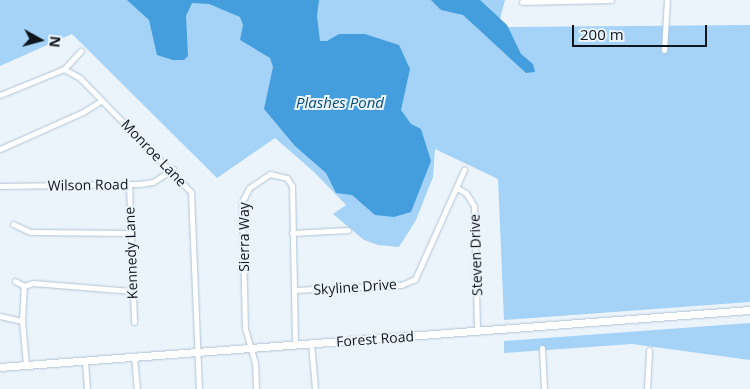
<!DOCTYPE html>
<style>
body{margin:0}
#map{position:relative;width:750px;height:389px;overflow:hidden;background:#ecf4fb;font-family:"Open Sans",sans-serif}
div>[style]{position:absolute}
.green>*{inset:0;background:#a5d3f8}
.water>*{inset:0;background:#449ede}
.roads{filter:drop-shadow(0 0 1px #afc4d5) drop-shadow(0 0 1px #afc4d5)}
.minor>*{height:5px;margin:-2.5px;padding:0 2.5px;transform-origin:2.5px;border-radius:2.5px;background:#fff}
.major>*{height:7px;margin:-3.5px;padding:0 3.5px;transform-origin:3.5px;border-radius:3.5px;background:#fff}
span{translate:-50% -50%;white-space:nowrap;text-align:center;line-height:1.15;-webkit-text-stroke:4px #ecf4fb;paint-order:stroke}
.street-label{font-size:14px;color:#0e151b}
.water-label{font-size:15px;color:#054d77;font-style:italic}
.north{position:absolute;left:15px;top:15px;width:50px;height:50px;-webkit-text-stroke:4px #ecf4fb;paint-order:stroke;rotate:97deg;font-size:14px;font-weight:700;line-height:20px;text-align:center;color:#0e151b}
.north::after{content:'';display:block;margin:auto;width:18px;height:22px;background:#0e151b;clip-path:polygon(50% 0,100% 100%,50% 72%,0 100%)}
.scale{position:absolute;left:572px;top:25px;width:135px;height:22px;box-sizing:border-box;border:2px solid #0e151b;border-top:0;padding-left:6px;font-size:15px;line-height:18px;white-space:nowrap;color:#0e151b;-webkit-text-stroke:4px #ecf4fb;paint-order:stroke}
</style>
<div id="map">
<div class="green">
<div style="clip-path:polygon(0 0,505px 0,498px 27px,750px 25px,750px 302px,504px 320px,498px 179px,435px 149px,433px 177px,416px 220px,399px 247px,378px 245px,364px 240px,333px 214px,346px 205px,314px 172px,275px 138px,217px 178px,72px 34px,0 66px)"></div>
<div style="clip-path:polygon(750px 323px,750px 360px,632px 344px,504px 353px,504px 341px)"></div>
</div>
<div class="water">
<div style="clip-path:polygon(127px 0,319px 0,317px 16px,320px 41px,327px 41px,339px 34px,365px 34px,399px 45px,410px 69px,401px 110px,411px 124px,421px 129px,431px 161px,411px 212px,394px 217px,375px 215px,352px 195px,336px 193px,326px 173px,295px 146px,264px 109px,273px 67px,270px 58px,240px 40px,243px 25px,240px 17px,209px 4px,192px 3px,186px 16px,188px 56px,184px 60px,173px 60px,157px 55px,149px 20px)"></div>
<div style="clip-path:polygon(431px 0,480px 0,507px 25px,521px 54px,533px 64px,535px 72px,526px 73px,463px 15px,441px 10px)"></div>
</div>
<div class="roads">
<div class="minor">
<div style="left:522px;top:2px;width:89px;rotate:-1.3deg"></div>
<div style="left:664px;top:50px;width:50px;rotate:-86.6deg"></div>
<div style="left:64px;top:69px;width:18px;rotate:29deg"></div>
<div style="left:80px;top:78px;width:159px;rotate:45.8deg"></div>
<div style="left:191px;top:192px;width:197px;rotate:87.7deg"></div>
<div style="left:0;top:95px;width:69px;rotate:-22.1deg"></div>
<div style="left:64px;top:69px;width:25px;rotate:-47deg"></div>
<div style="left:0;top:149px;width:91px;rotate:-24deg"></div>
<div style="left:83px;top:112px;width:22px;rotate:-32deg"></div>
<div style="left:129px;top:184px;width:138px;rotate:87.9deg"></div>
<div style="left:0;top:186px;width:139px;rotate:-0.8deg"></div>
<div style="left:139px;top:184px;width:14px;rotate:-8deg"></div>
<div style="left:153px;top:182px;width:24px;rotate:-33deg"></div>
<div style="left:457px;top:188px;width:10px;rotate:29deg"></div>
<div style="left:466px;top:193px;width:15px;rotate:58deg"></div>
<div style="left:474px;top:206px;width:125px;rotate:88.6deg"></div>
<div style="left:13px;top:224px;width:19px;rotate:25deg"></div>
<div style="left:30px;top:232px;width:101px;rotate:0.6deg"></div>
<div style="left:292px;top:233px;width:56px;rotate:-3.1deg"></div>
<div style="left:15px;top:281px;width:10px;rotate:29deg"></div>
<div style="left:24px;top:286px;width:9px;rotate:-18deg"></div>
<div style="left:33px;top:283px;width:99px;rotate:4.6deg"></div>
<div style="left:294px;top:290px;width:107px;rotate:-2.7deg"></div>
<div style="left:401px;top:285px;width:15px;rotate:-23deg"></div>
<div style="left:415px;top:279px;width:120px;rotate:-65.8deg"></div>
<div style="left:0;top:316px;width:23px;rotate:13deg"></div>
<div style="left:22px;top:321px;width:44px;rotate:84.8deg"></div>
<div style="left:22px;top:321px;width:35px;rotate:-87deg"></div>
<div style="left:311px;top:343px;width:46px;rotate:85deg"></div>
<div style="left:542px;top:348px;width:41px;rotate:87.2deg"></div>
<div style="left:134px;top:356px;width:33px;rotate:85deg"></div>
<div style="left:85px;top:361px;width:28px;rotate:86deg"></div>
<div style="left:256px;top:389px;width:26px;rotate:-92deg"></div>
<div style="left:255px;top:363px;width:35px;rotate:-106deg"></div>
<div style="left:245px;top:329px;width:127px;rotate:-91.4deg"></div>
<div style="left:242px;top:202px;width:16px;rotate:-63deg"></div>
<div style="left:249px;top:188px;width:25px;rotate:-34deg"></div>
<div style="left:270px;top:174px;width:17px;rotate:13deg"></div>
<div style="left:287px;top:178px;width:9px;rotate:58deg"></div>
<div style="left:292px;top:186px;width:158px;rotate:88.9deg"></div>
<div style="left:647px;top:389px;width:39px;rotate:-87deg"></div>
</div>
<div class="major">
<div style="left:0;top:367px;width:752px;rotate:-4.35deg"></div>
</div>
</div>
<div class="street-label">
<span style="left:154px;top:153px;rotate:46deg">Monroe Lane</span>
<span style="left:88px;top:185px;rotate:-1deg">Wilson Road</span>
<span style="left:244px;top:237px;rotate:-90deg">Sierra Way</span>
<span style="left:131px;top:253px;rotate:-92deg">Kennedy Lane</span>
<span style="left:476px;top:255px;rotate:-92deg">Steven Drive</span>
<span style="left:355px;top:287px;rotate:-4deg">Skyline Drive</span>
<span style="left:375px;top:339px;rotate:-4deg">Forest Road</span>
</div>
<div class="water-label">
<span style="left:340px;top:103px">Plashes Pond</span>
</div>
<div class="north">N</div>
<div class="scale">200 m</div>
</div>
